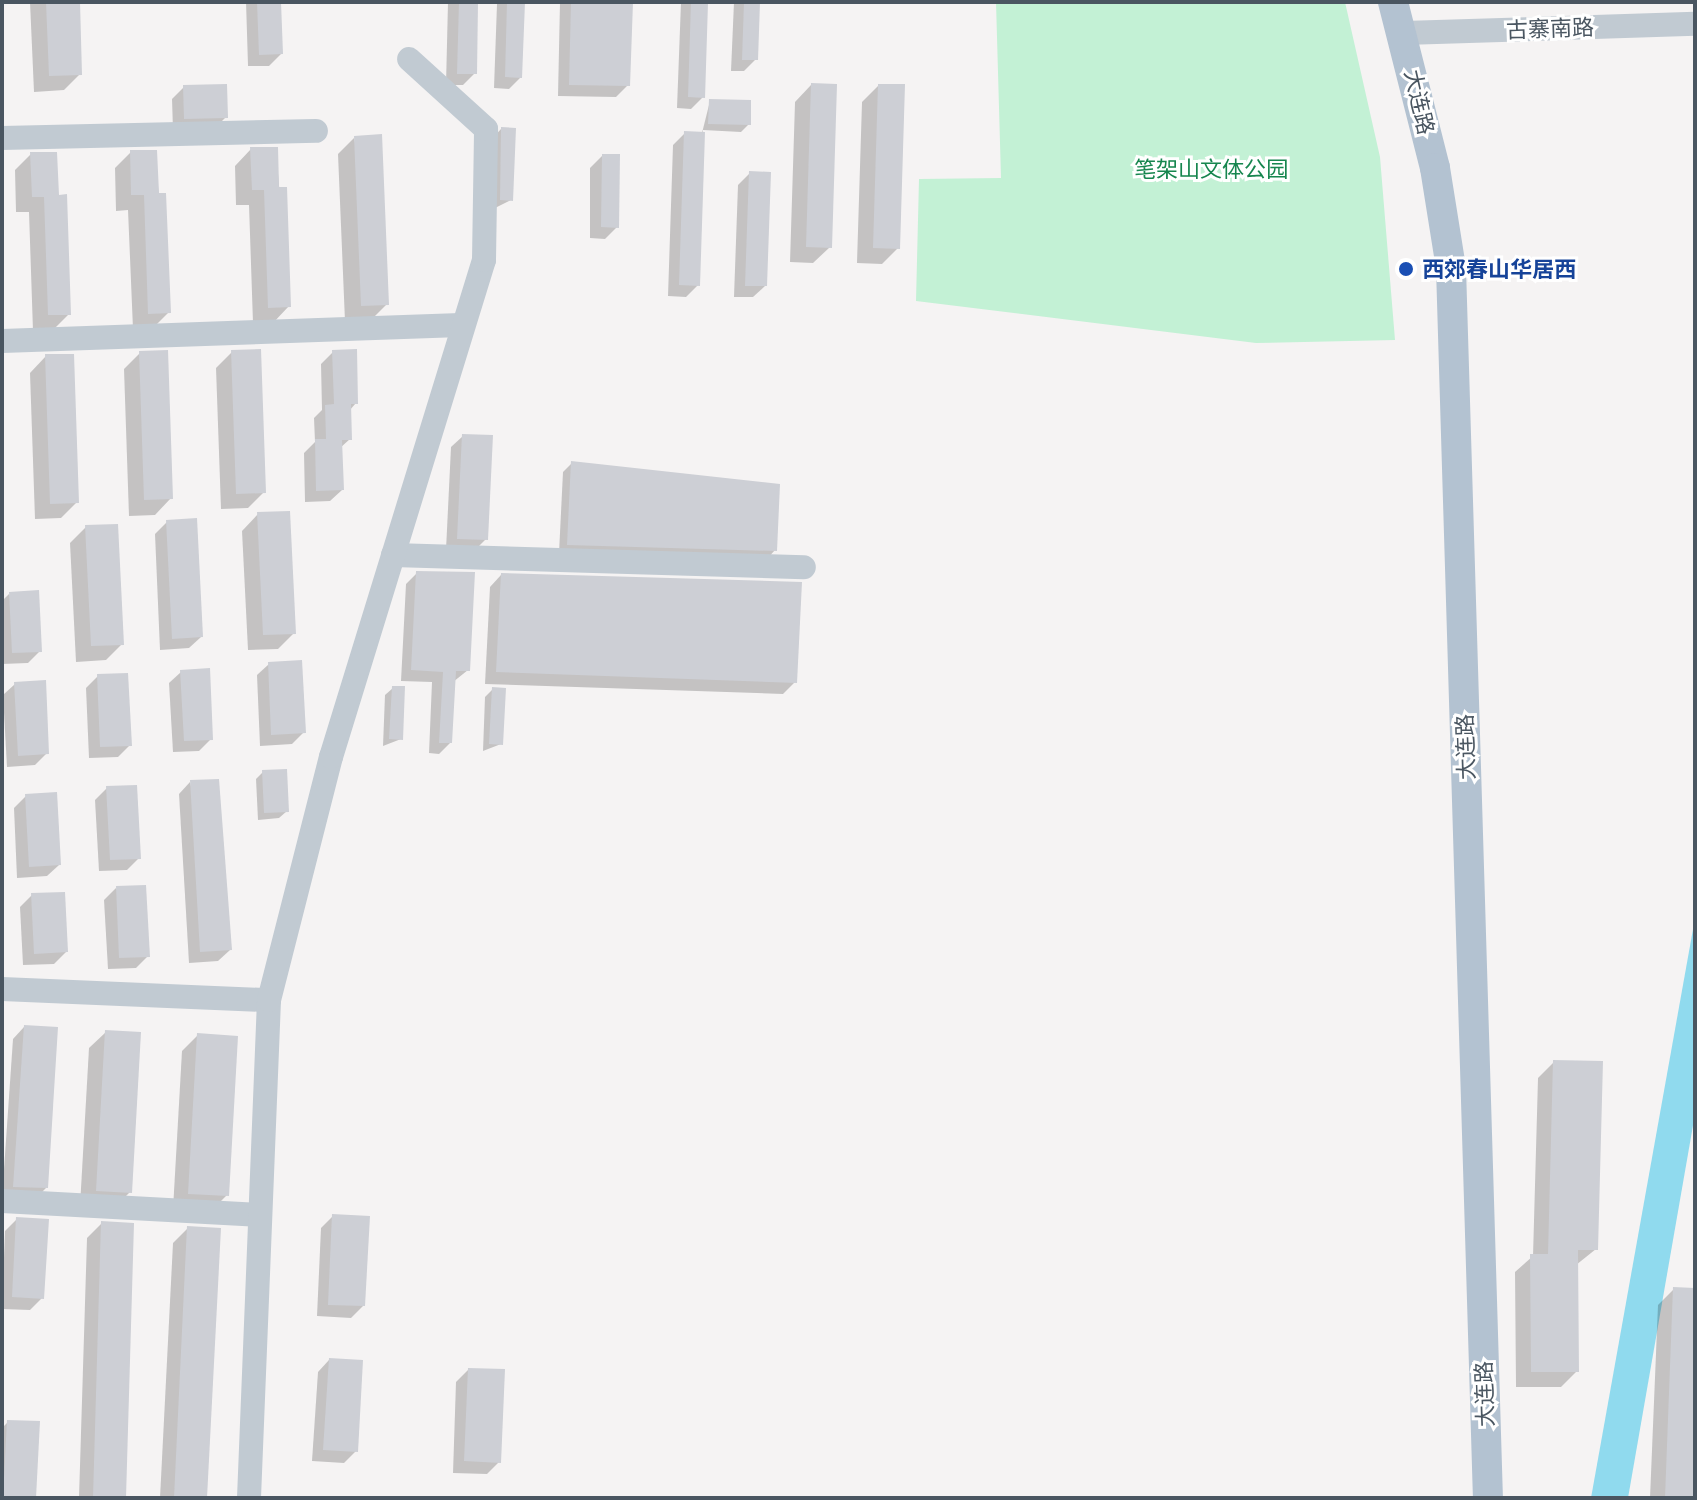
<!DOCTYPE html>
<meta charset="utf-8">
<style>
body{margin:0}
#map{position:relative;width:1697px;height:1500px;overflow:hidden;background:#f5f3f3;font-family:"Golos Text","Noto Sans SC",sans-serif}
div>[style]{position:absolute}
.green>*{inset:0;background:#c3f1d5}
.water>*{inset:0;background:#90daee}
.shadow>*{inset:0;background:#0003}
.building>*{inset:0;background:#cdcfd5}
.minor>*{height:24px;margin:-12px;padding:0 12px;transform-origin:12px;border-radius:12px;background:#c1cad2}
.major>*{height:30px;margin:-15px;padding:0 15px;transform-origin:15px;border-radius:15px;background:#b3c2d1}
.dots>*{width:22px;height:22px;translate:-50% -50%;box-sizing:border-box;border:4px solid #fff;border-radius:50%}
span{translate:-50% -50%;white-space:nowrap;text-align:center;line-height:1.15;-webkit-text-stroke:6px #fff;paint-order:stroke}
.street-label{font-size:22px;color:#4a5661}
.park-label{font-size:22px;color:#17864f}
.transit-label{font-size:22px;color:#164399;font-weight:700}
.left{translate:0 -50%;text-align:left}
.frame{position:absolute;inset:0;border:4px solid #4a5661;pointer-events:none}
</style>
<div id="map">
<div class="green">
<div style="clip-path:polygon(996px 2px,1345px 2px,1380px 157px,1395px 340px,1256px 343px,916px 301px,919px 179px,1001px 178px)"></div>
</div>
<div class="water">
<div style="clip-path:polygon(1695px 918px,1695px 1114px,1628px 1498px,1591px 1498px)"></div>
</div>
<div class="shadow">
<div style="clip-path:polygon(30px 2px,78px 2px,80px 74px,64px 90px,34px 92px)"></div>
<div style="clip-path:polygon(246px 2px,279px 2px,281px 54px,269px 66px,248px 66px)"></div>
<div style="clip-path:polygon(448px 2px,476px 2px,475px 73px,463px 85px,446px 85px)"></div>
<div style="clip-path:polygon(523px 2px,521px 77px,509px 89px,494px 88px,497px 4px)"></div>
<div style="clip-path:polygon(560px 2px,631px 2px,628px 85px,616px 97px,558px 96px)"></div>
<div style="clip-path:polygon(681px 2px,706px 2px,703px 97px,691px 109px,677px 108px)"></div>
<div style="clip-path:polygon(734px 2px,758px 2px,756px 59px,744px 71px,731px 71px)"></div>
<div style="clip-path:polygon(811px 85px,830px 247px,813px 263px,790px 262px,795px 102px)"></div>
<div style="clip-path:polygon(878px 86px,898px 248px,882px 264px,857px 263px,862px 102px)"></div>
<div style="clip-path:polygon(184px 87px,226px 117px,214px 129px,173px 130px,172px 99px)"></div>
<div style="clip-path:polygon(710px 101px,749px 124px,741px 132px,703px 130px,698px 285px,686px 297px,668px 296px,673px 145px,685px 133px,702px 133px)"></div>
<div style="clip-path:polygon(501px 129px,511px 200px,489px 211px,490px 141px)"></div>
<div style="clip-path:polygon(354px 138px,387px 304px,371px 320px,345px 321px,338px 154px)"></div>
<div style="clip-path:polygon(251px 149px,276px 149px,289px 306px,273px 323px,253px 323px,249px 205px,236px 205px,235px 166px)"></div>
<div style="clip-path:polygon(131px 152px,155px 152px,169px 312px,153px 328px,133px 329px,128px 210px,116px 211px,115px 168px)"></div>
<div style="clip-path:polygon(31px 154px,57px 197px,69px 314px,53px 330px,33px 331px,29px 212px,16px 212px,15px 170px)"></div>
<div style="clip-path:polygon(602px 156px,617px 227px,605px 239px,590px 238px,590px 168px)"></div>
<div style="clip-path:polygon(750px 173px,765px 286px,753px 297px,734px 297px,738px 185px)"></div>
<div style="clip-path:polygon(232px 352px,264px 492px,248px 508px,221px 509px,216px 368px)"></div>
<div style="clip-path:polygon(333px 352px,356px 403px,349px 411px,350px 439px,340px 448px,342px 490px,330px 501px,305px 502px,304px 453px,315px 442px,314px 418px,322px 410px,321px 364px)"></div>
<div style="clip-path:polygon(140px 353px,171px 498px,155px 515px,129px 516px,124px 369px)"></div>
<div style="clip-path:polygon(46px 356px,77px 502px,61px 518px,35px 519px,30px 373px)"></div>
<div style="clip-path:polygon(463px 436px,486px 539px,474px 551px,446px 550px,451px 447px)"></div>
<div style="clip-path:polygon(572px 463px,775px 550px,767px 559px,559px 553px,563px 472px)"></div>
<div style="clip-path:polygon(258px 514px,294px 633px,278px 649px,248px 650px,242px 531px)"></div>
<div style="clip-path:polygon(167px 522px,201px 637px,189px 648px,160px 650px,155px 534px)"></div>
<div style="clip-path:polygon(86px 527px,122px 644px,106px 660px,76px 662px,70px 543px)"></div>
<div style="clip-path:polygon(417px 573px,468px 670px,453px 682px,451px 742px,439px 754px,429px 753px,432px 682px,401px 681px,406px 584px)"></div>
<div style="clip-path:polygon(501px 575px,795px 682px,783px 694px,485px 684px,490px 587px)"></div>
<div style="clip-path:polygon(9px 594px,40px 651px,28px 663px,2px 664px,2px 601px)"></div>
<div style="clip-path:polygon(269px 664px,304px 732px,292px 744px,260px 746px,257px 675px)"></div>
<div style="clip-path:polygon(181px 672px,211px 739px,199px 751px,173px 752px,169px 683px)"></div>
<div style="clip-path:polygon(98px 676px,130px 745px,118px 757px,89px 758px,86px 688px)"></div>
<div style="clip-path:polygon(15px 684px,47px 753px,35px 765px,7px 767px,3px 695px)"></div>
<div style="clip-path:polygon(393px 688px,401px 739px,383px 746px,385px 695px)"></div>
<div style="clip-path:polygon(493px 689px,501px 744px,483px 751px,485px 697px)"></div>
<div style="clip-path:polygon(263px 772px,287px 811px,279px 818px,258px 820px,256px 779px)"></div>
<div style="clip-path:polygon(190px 782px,230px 950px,218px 961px,189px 963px,179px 794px)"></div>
<div style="clip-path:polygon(107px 788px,139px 858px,127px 870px,99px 871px,95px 800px)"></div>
<div style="clip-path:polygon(26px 796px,59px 865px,47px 876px,17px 878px,14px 808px)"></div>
<div style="clip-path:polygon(116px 888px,148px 956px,136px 968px,108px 969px,104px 900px)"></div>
<div style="clip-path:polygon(32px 895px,66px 952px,54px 964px,23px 965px,20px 907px)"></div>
<div style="clip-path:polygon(24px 1027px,46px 1188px,34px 1200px,2px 1198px,13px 1039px)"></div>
<div style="clip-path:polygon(106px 1032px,130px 1192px,114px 1208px,80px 1206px,89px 1048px)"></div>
<div style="clip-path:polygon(198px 1035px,227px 1195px,211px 1211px,173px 1209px,182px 1051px)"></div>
<div style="clip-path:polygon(1554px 1062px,1596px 1249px,1576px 1265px,1577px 1371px,1561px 1387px,1516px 1387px,1515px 1272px,1533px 1256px,1538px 1078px)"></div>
<div style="clip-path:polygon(333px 1216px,363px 1306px,351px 1318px,317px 1316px,321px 1228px)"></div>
<div style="clip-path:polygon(17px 1219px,42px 1298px,30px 1310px,2px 1309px,5px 1231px)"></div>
<div style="clip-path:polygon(102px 1223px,124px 1498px,79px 1498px,87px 1238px)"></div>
<div style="clip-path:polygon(188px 1228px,205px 1498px,160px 1498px,173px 1243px)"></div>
<div style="clip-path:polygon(1674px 1289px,1695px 1290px,1695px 1498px,1650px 1498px,1658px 1305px)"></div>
<div style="clip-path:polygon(329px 1360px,356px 1451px,344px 1463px,312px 1461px,318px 1372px)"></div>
<div style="clip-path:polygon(468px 1370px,499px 1462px,487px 1474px,453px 1473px,456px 1382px)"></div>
<div style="clip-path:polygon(8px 1422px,34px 1498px,2px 1498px,2px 1428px)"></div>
</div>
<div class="building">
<div style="clip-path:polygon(46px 2px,80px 2px,82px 75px,49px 76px)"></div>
<div style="clip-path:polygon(257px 2px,281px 2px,283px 54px,259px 55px)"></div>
<div style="clip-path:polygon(459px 2px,478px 2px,477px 74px,457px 74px)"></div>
<div style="clip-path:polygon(507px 2px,525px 2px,522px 78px,505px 77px)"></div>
<div style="clip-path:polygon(571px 2px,633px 2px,630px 86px,569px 85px)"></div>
<div style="clip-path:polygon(691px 2px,708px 2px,705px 98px,688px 97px)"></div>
<div style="clip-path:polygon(744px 2px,760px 2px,758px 60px,742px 60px)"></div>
<div style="clip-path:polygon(811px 83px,837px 84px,832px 248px,806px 247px)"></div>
<div style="clip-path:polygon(227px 84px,228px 118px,184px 119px,183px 85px)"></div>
<div style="clip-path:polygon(878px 84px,905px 84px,900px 249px,873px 248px)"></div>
<div style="clip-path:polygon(709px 99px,751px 100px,751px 125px,708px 124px)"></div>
<div style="clip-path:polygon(501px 127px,516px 128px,513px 201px,500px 200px)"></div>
<div style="clip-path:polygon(684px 131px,705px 132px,700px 286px,679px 285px)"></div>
<div style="clip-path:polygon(382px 134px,389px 305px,361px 306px,354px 136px)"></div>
<div style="clip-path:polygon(250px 147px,278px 147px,279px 187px,287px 187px,291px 307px,268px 308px,264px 190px,252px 190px)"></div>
<div style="clip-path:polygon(130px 150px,157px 150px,159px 193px,166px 193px,171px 313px,148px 314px,144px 195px,131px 195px)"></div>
<div style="clip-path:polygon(30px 152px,57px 152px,59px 195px,67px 194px,71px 315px,48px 315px,44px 197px,32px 197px)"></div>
<div style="clip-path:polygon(602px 154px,620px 154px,619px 228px,601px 227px)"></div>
<div style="clip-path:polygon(749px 171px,771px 172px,767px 286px,745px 286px)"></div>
<div style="clip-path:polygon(261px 349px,266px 493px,236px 494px,231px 350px)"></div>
<div style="clip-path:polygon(357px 349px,358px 404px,351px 404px,352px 440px,342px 440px,344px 490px,316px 491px,315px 439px,326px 439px,325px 405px,334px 404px,332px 350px)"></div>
<div style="clip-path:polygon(168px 350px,173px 499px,144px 500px,139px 351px)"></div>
<div style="clip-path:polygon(45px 354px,74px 354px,79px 503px,50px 504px)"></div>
<div style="clip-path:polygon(462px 434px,493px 435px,488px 540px,457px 539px)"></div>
<div style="clip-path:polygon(571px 461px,780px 484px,777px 551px,567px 545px)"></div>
<div style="clip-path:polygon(290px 511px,296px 634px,263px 635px,257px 512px)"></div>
<div style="clip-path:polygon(197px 518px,203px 637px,172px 639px,166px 520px)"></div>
<div style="clip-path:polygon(118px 524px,124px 645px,91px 646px,85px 525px)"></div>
<div style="clip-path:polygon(416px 571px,475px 572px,470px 671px,456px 671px,452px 743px,439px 743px,443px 672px,411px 670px)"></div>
<div style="clip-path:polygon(501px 573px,802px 582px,797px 683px,496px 672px)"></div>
<div style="clip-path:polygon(39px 590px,42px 652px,12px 653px,9px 592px)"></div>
<div style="clip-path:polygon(302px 660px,306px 733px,271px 735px,268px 662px)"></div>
<div style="clip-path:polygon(210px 668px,213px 740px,184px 741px,180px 670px)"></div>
<div style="clip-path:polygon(128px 673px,132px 746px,100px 747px,97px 674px)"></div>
<div style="clip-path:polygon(46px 680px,49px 754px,18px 756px,14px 682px)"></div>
<div style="clip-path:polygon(392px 686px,405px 686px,403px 740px,389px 739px)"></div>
<div style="clip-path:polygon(492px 687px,506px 688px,503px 745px,489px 744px)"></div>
<div style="clip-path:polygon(287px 769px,289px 812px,264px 813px,262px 770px)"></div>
<div style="clip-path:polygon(219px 779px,232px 950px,200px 952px,190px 780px)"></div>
<div style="clip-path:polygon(137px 785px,141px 859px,110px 860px,106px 786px)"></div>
<div style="clip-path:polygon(57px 792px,61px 865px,29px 867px,25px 794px)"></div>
<div style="clip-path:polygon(146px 885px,150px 957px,119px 958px,116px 886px)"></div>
<div style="clip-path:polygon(65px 892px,68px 952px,34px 954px,31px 893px)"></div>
<div style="clip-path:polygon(24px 1025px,58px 1027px,48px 1188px,13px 1187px)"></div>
<div style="clip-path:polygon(105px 1030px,141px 1032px,132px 1193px,96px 1191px)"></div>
<div style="clip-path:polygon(197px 1033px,238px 1036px,229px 1196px,188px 1194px)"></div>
<div style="clip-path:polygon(1553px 1060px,1603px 1061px,1598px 1250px,1578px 1250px,1579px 1372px,1531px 1372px,1530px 1254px,1548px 1254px)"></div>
<div style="clip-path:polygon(332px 1214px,370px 1216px,365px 1306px,328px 1305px)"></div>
<div style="clip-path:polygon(16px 1217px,49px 1219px,44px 1299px,12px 1297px)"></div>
<div style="clip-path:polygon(101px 1221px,134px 1223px,126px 1498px,93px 1498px)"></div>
<div style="clip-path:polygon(187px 1226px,221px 1228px,207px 1498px,174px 1498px)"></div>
<div style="clip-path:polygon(1673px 1287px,1695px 1288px,1695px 1498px,1665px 1498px)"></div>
<div style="clip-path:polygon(329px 1358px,363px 1360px,358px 1452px,323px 1450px)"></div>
<div style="clip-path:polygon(468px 1368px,505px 1369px,501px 1463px,464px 1461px)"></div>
<div style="clip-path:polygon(7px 1420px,40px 1421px,36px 1498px,3px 1498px)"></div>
</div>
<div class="minor">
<div style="left:1404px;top:33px;width:291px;rotate:-1.8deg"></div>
<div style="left:2px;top:138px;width:314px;rotate:-1.3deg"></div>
<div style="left:2px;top:341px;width:459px;rotate:-2deg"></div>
<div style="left:393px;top:555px;width:411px;rotate:1.7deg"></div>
<div style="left:2px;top:989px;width:267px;rotate:2.4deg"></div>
<div style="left:2px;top:1201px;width:258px;rotate:3.1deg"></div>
<div style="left:249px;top:1498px;width:498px;rotate:-87.7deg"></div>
<div style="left:269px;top:1000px;width:251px;rotate:-75.7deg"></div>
<div style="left:331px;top:757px;width:520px;rotate:-72.89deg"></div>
<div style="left:484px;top:260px;width:131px;rotate:-89.1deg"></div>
<div style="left:486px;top:129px;width:104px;rotate:-137.7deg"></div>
</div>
<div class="major">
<div style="left:1393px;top:2px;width:171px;rotate:75.8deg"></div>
<div style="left:1435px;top:168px;width:101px;rotate:80.9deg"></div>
<div style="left:1451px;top:268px;width:1231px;rotate:88.28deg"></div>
</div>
<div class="dots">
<div style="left:1406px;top:269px;background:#1a4fb4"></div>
</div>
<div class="street-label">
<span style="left:1550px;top:28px;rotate:-2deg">古寨南路</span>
<span style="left:1420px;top:102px;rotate:77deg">大连路</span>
<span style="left:1465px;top:747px;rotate:-92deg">大连路</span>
<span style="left:1484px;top:1394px;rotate:-92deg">大连路</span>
</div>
<div class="park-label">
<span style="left:1211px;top:169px">笔架山文体公园</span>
</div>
<div class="transit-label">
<span class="left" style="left:1422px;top:269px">西郊春山华居西</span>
</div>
<div class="frame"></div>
</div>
